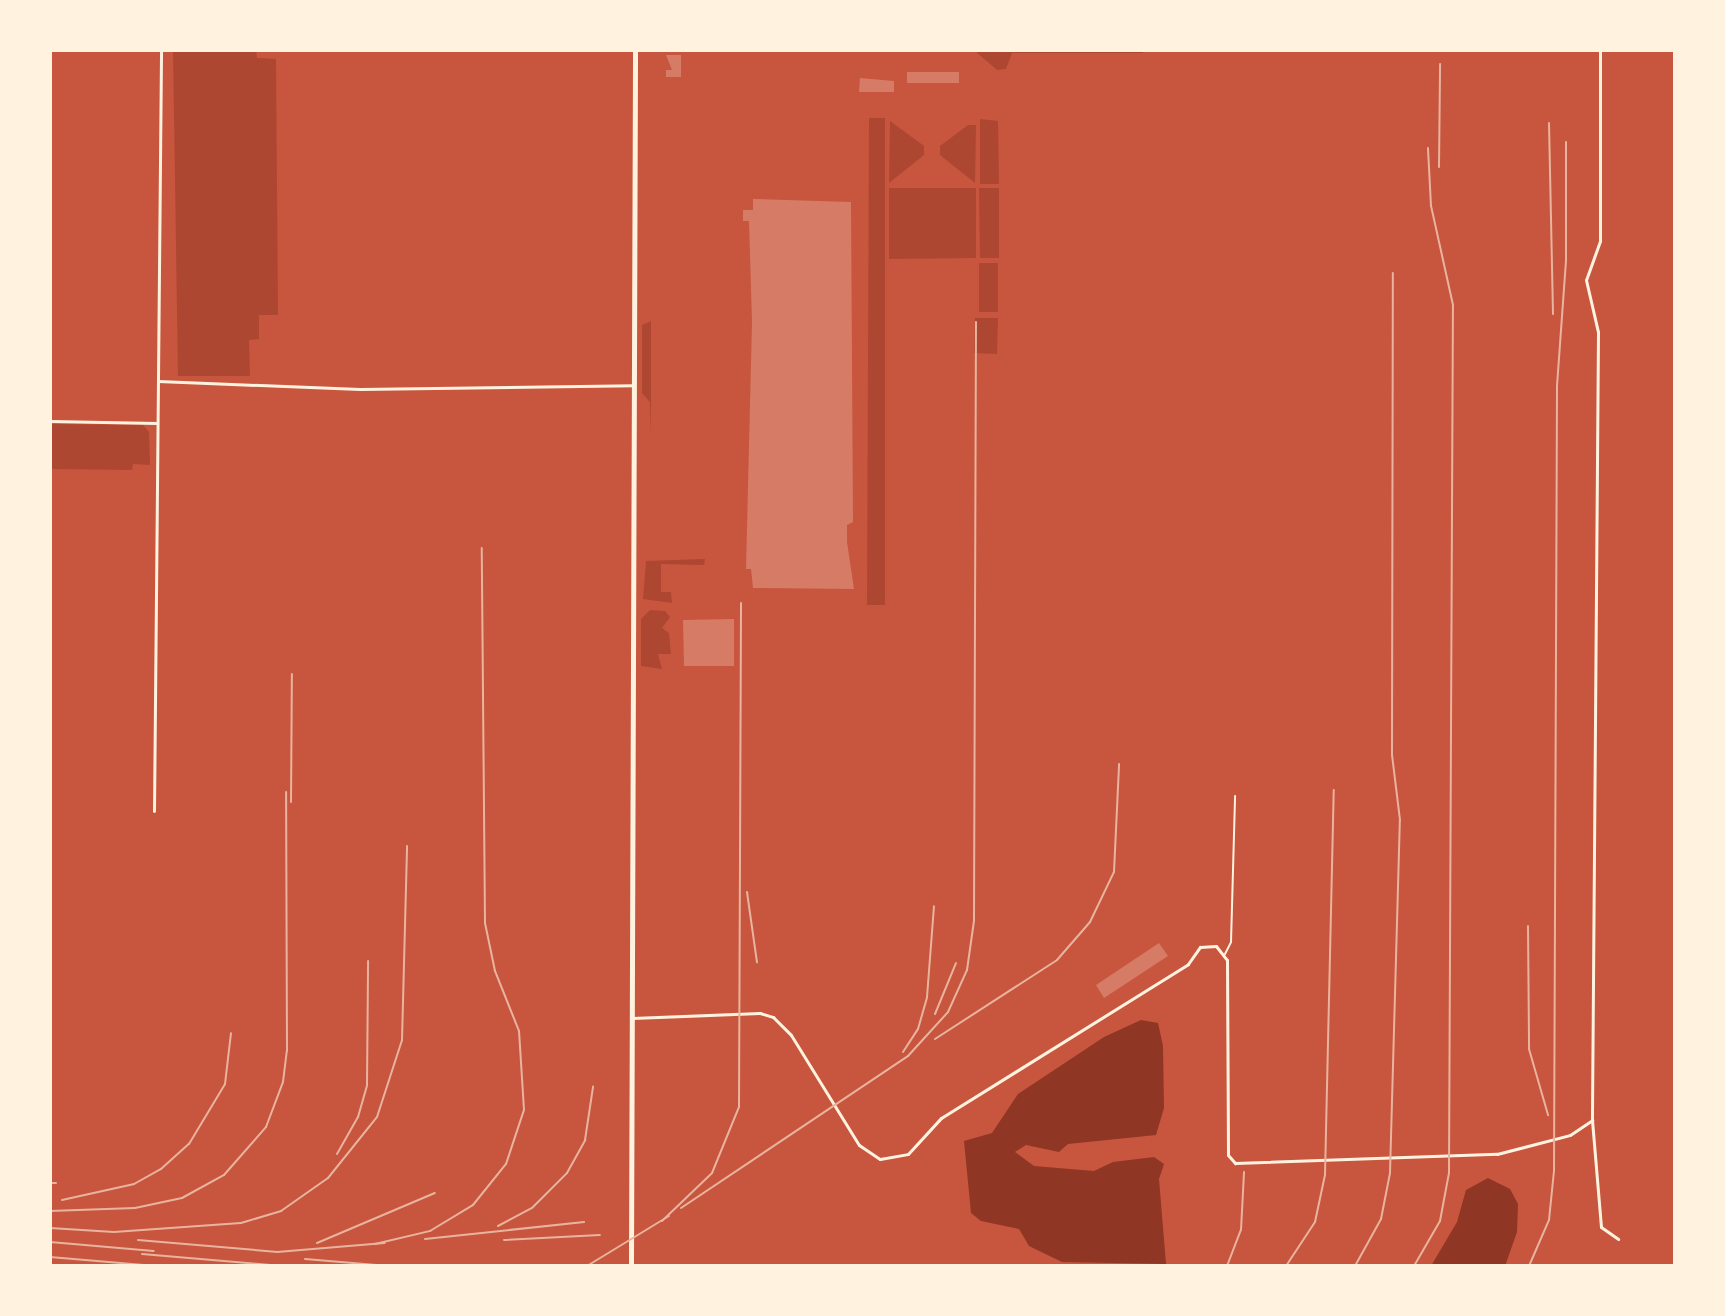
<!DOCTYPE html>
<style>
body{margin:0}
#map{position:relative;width:1725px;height:1316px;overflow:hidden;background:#c8553d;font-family:"Exo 2",sans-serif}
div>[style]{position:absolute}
.green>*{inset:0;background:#ae4732}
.water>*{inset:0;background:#8f3625}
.building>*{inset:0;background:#d67c66}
.service>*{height:2px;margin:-1px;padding:0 1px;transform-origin:1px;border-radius:1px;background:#fff3e0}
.minor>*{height:3px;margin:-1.5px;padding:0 1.5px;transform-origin:1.5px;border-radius:1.5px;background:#fff3e0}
.secondary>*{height:5px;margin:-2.5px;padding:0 2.5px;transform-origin:2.5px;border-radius:2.5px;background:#fff3e0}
.rail>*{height:2px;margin:-1px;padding:0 1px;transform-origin:1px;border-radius:1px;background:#e9b49f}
span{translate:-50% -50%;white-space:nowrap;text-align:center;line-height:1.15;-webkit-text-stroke:6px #fff3e0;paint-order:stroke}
.frame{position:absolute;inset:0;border:52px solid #fff3e0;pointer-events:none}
</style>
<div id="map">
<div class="green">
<div style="clip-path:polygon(173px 50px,256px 50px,257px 58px,276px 59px,278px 315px,259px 315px,259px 339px,249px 340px,250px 376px,178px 376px)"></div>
<div style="clip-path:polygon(974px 50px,1143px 50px,1143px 53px,1012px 53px,1006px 69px,997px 70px)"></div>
<div style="clip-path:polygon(869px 118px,885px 118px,885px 605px,867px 605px)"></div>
<div style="clip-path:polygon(980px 119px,998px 121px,999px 184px,980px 184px)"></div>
<div style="clip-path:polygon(890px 121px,924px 146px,924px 155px,889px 183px)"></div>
<div style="clip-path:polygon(968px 125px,976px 125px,975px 183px,940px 155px,940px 146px)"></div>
<div style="clip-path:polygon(889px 188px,976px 188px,976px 258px,889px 259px)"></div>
<div style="clip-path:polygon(979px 188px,999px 188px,999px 258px,980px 258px)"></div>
<div style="clip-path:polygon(979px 263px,998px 263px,998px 312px,979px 312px)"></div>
<div style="clip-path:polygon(975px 318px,998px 318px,997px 354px,974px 353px)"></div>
<div style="clip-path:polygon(651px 321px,651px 437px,650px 402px,642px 393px,642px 325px)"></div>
<div style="clip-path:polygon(50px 424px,143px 425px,149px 432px,150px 465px,133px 464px,132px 470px,50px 469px)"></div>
<div style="clip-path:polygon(705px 559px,704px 565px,661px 564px,661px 592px,671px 592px,672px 603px,643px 599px,646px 561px)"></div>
<div style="clip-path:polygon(650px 610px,665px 611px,670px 617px,662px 628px,669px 633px,671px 654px,658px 654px,662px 669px,641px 666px,641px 619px)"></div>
</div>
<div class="water">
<div style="clip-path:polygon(1141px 1020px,1158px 1023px,1163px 1046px,1164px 1108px,1156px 1135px,1068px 1144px,1059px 1152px,1026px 1145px,1015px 1152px,1034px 1166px,1094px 1171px,1113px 1162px,1154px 1157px,1164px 1164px,1159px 1179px,1166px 1264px,1062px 1262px,1029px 1246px,1019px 1229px,981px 1221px,971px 1213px,964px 1141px,992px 1133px,1018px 1094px,1104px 1037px)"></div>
<div style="clip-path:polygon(1488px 1178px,1510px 1189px,1518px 1204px,1517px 1232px,1505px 1266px,1431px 1266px,1457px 1222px,1466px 1190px)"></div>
</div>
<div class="building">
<div style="clip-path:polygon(666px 55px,681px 55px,681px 77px,666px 77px,666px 70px,672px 70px)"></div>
<div style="clip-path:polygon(907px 72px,959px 72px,959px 83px,907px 83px)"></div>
<div style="clip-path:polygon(860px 78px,894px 81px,894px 92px,859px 92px)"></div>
<div style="clip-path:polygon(753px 199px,851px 202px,853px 522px,847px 525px,847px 542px,854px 589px,753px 588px,751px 569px,746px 569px,752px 322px,749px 221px,743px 221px,743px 210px,753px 210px)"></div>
<div style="clip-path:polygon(734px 619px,734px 666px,684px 666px,683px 620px)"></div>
<div style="clip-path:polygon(1159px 943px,1168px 956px,1104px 998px,1096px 985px)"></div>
</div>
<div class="service">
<div style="left:1225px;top:954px;width:13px;rotate:-63deg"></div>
<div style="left:1231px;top:942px;width:146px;rotate:-88.4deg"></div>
</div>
<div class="minor">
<div style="left:1600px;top:50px;width:191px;rotate:90deg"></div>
<div style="left:1600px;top:241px;width:41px;rotate:109.7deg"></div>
<div style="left:1586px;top:280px;width:53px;rotate:77deg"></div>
<div style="left:1598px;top:332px;width:788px;rotate:90.44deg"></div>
<div style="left:1592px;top:1120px;width:107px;rotate:85.2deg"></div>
<div style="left:1601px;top:1227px;width:21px;rotate:35deg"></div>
<div style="left:158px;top:381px;width:202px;rotate:2.3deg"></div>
<div style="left:360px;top:389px;width:274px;rotate:-0.8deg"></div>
<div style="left:50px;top:421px;width:107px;rotate:1.1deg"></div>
<div style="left:154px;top:811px;width:761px;rotate:-89.47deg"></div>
<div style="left:632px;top:1018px;width:128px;rotate:-2.2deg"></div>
<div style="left:760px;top:1013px;width:14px;rotate:17deg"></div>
<div style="left:773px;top:1017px;width:25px;rotate:45deg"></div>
<div style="left:791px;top:1035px;width:129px;rotate:58.3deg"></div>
<div style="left:859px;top:1145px;width:25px;rotate:34deg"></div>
<div style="left:880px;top:1159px;width:28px;rotate:-10deg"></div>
<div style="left:908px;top:1154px;width:49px;rotate:-47.5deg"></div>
<div style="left:941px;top:1118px;width:291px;rotate:-31.9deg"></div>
<div style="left:1188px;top:964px;width:21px;rotate:-55deg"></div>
<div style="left:1200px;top:947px;width:16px;rotate:-4deg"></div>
<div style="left:1216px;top:946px;width:18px;rotate:52deg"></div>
<div style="left:1227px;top:960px;width:195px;rotate:89.7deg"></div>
<div style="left:1228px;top:1155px;width:11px;rotate:49deg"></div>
<div style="left:1235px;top:1163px;width:262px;rotate:-2deg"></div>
<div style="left:1497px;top:1154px;width:75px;rotate:-14.6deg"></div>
<div style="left:1570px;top:1135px;width:27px;rotate:-34deg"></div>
</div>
<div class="secondary">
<div style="left:631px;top:1266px;width:1216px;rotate:-89.81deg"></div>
</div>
<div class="rail">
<div style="left:1549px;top:123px;width:191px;rotate:88.8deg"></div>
<div style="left:1439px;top:167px;width:103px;rotate:-89.4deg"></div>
<div style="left:291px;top:802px;width:128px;rotate:-89.6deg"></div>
<div style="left:747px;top:892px;width:71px;rotate:81.9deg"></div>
<div style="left:1528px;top:926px;width:123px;rotate:89.5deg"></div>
<div style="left:1529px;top:1049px;width:69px;rotate:73.9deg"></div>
<div style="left:935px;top:1014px;width:55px;rotate:-67.6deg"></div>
<div style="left:935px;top:1039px;width:145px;rotate:-32.9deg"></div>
<div style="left:1057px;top:960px;width:50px;rotate:-49deg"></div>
<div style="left:1090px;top:922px;width:55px;rotate:-64.4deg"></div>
<div style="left:1114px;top:872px;width:108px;rotate:-87.3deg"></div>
<div style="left:903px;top:1052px;width:27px;rotate:-57deg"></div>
<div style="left:918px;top:1029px;width:33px;rotate:-74deg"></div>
<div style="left:927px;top:997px;width:91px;rotate:-85.6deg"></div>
<div style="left:337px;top:1154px;width:43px;rotate:-60.4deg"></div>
<div style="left:358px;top:1117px;width:33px;rotate:-74deg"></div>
<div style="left:367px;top:1085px;width:124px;rotate:-89.5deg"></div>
<div style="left:50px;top:1183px;width:6px"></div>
<div style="left:62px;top:1200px;width:74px;rotate:-12.5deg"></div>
<div style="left:134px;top:1184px;width:31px;rotate:-29deg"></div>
<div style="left:161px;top:1169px;width:38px;rotate:-42deg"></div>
<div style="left:189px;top:1144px;width:70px;rotate:-59deg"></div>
<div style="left:225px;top:1084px;width:51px;rotate:-83.3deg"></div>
<div style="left:681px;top:1208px;width:273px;rotate:-33.8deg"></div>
<div style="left:908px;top:1056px;width:59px;rotate:-47.7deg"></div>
<div style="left:948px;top:1012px;width:46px;rotate:-65.7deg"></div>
<div style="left:967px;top:970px;width:49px;rotate:-81.9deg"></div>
<div style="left:974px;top:921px;width:599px;rotate:-89.81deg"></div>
<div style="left:50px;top:1211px;width:85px;rotate:-2deg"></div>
<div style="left:135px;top:1208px;width:48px;rotate:-12deg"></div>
<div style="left:182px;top:1198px;width:48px;rotate:-28.7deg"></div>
<div style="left:224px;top:1175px;width:64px;rotate:-48.8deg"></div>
<div style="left:266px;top:1127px;width:48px;rotate:-69.3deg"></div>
<div style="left:283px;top:1082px;width:31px;rotate:-83deg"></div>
<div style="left:287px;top:1051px;width:259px;rotate:-90.2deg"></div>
<div style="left:662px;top:1221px;width:69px;rotate:-43.8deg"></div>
<div style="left:712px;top:1173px;width:71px;rotate:-67.8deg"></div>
<div style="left:739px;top:1107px;width:504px;rotate:-89.77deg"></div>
<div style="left:498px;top:1226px;width:38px;rotate:-28deg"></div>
<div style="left:532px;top:1208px;width:49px;rotate:-45deg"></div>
<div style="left:567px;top:1173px;width:38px;rotate:-61deg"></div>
<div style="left:585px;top:1140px;width:54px;rotate:-81.4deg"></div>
<div style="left:50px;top:1228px;width:64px;rotate:3.6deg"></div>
<div style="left:114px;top:1232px;width:127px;rotate:-4.1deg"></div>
<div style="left:241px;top:1223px;width:42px;rotate:-16.7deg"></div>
<div style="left:281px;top:1211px;width:57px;rotate:-35.1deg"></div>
<div style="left:328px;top:1178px;width:78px;rotate:-51.2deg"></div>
<div style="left:377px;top:1117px;width:81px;rotate:-72deg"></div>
<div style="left:402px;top:1040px;width:194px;rotate:-88.5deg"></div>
<div style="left:425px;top:1239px;width:160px;rotate:-6.1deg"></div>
<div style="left:138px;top:1240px;width:140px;rotate:4.9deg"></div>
<div style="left:277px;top:1252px;width:108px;rotate:-4.8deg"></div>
<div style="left:504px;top:1240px;width:96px;rotate:-3deg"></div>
<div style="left:50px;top:1242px;width:104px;rotate:4.9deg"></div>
<div style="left:317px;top:1243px;width:128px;rotate:-23deg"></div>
<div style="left:375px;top:1244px;width:57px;rotate:-13.3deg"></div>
<div style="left:430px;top:1231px;width:50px;rotate:-31.2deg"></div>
<div style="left:473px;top:1205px;width:53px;rotate:-51.2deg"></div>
<div style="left:506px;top:1164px;width:57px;rotate:-71.6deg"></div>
<div style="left:524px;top:1110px;width:79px;rotate:-93.6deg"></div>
<div style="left:519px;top:1031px;width:65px;rotate:-111.8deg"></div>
<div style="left:495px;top:971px;width:49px;rotate:-101.8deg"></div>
<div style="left:485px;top:923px;width:375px;rotate:-90.5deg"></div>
<div style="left:142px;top:1254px;width:140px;rotate:4.9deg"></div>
<div style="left:50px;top:1257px;width:106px;rotate:4.9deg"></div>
<div style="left:305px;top:1259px;width:84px;rotate:4.8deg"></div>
<div style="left:587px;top:1266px;width:96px;rotate:-31.4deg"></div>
<div style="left:1227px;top:1266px;width:39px;rotate:-69deg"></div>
<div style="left:1241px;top:1230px;width:58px;rotate:-87deg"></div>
<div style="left:1286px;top:1266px;width:53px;rotate:-56.6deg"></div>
<div style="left:1315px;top:1222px;width:48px;rotate:-78deg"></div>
<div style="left:1325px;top:1175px;width:385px;rotate:-88.7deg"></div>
<div style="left:1355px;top:1266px;width:54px;rotate:-61deg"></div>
<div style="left:1381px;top:1219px;width:47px;rotate:-78.9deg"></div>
<div style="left:1390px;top:1173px;width:353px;rotate:-88.4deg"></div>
<div style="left:1400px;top:820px;width:65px;rotate:-97deg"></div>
<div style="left:1392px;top:755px;width:482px;rotate:-89.9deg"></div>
<div style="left:1414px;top:1266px;width:52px;rotate:-60deg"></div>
<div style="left:1440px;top:1221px;width:49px;rotate:-79.4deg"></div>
<div style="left:1449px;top:1173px;width:868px;rotate:-89.74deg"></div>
<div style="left:1453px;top:305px;width:101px;rotate:-102.5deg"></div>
<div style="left:1431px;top:206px;width:58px;rotate:-93deg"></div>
<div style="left:1529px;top:1266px;width:50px;rotate:-66.5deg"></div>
<div style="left:1549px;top:1220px;width:49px;rotate:-84.2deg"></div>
<div style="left:1554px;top:1171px;width:785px;rotate:-89.78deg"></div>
<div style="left:1557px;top:386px;width:125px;rotate:-85.9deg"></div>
<div style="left:1566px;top:261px;width:119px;rotate:-90deg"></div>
</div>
<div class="frame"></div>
</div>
